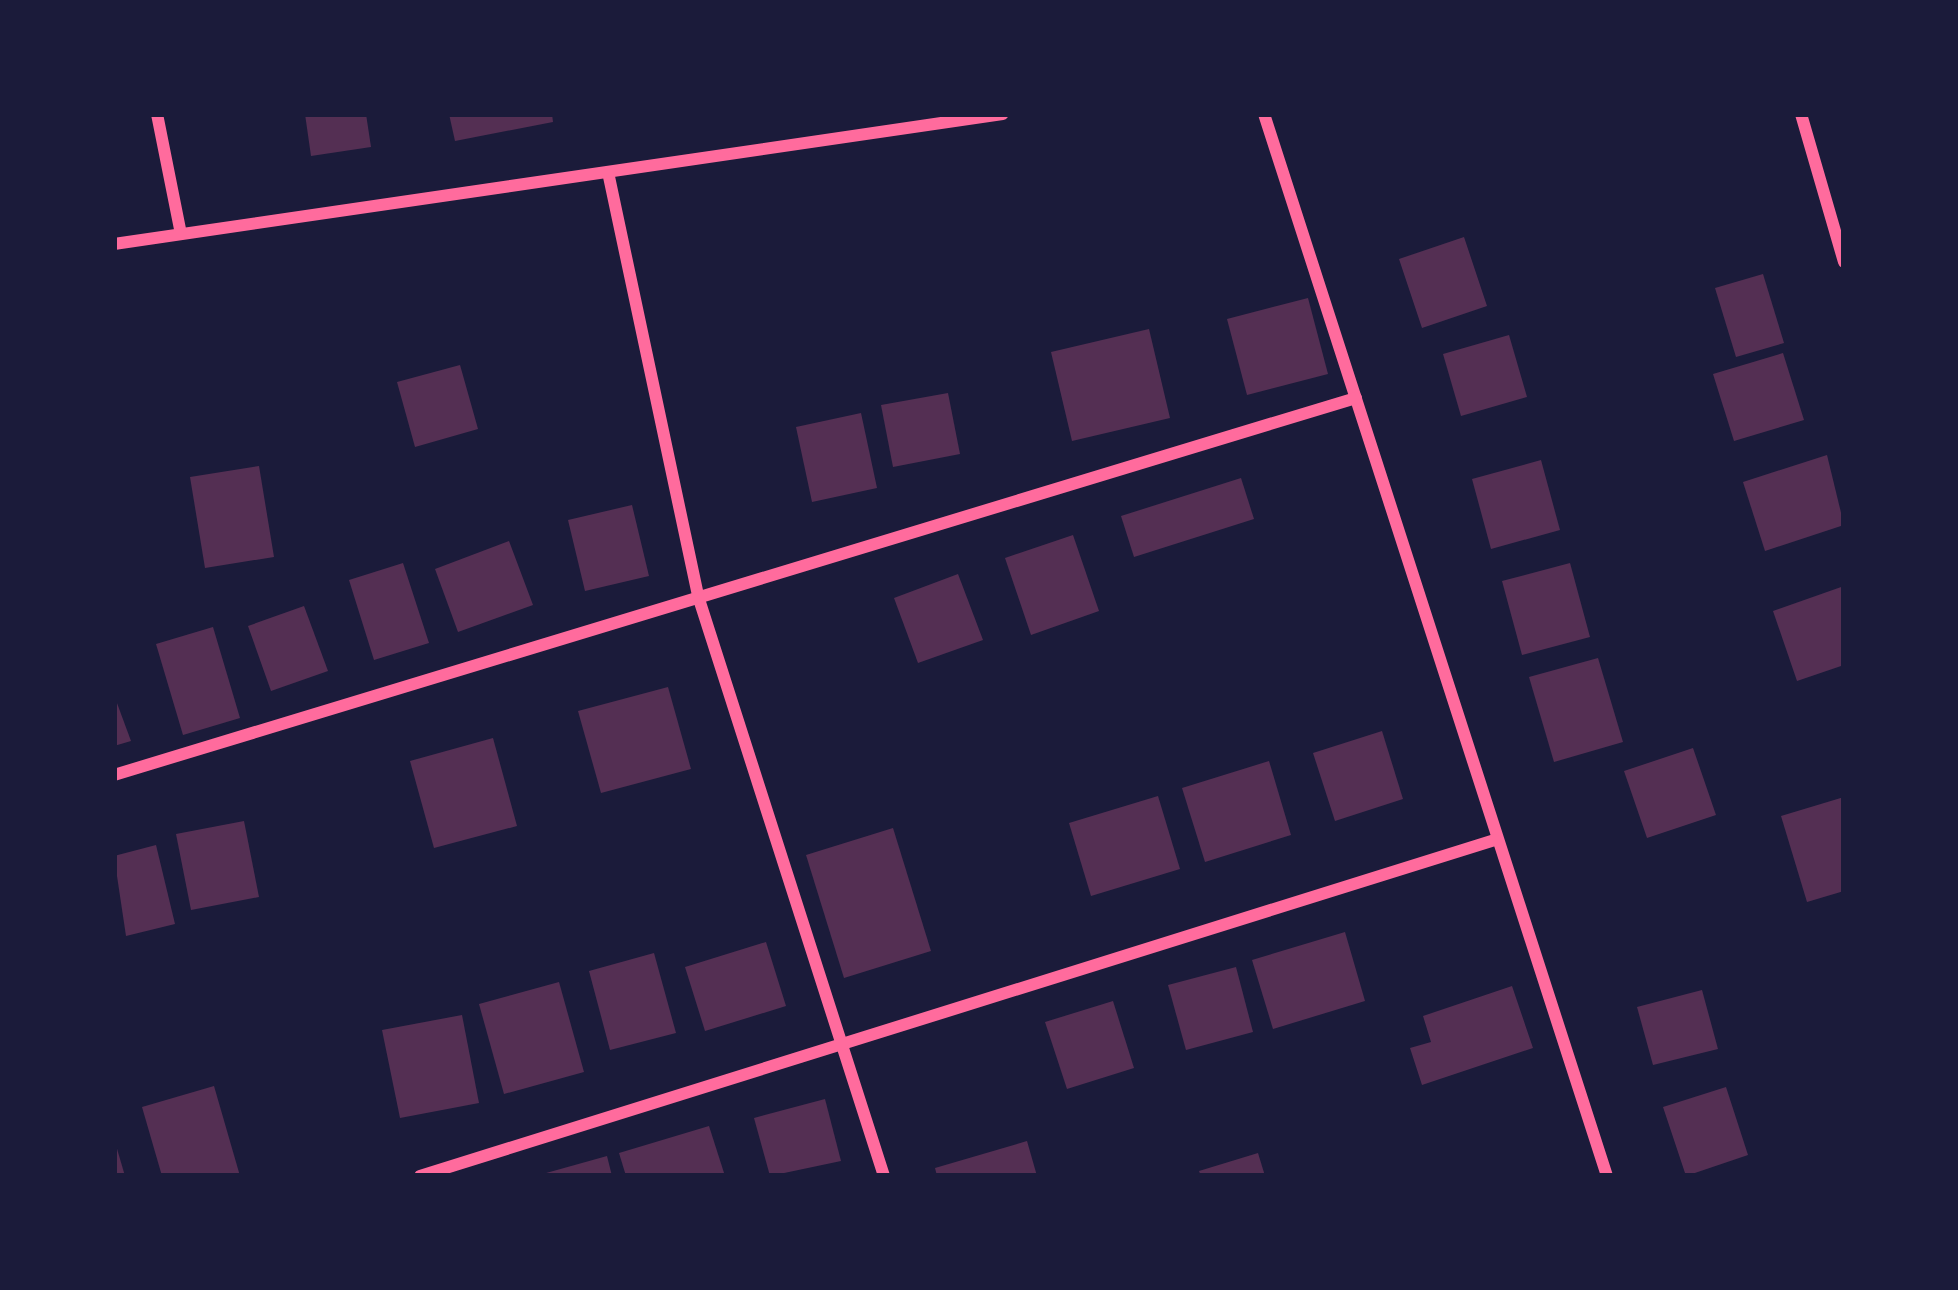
<!DOCTYPE html>
<style>
body{margin:0}
#map{position:relative;width:1958px;height:1290px;overflow:hidden;background:#1b1b3a;font-family:"Fira Sans",sans-serif}
div>[style]{position:absolute}
.building>*{inset:0;background:#542f53}
.minor>*{height:12px;margin:-6px;padding:0 6px;transform-origin:6px;border-radius:6px;background:#ff6b9d}
span{translate:-50% -50%;white-space:nowrap;text-align:center;line-height:1.15;-webkit-text-stroke:12px #1b1b3a;paint-order:stroke}
.frame{position:absolute;inset:0;border:117px solid #1b1b3a;pointer-events:none}
</style>
<div id="map">
<div class="building">
<div style="clip-path:polygon(305px 114px,366px 114px,371px 147px,311px 156px)"></div>
<div style="clip-path:polygon(449px 114px,552px 114px,553px 122px,455px 141px)"></div>
<div style="clip-path:polygon(1464px 237px,1487px 306px,1422px 328px,1399px 259px)"></div>
<div style="clip-path:polygon(1763px 274px,1784px 343px,1736px 357px,1715px 288px)"></div>
<div style="clip-path:polygon(1308px 298px,1328px 374px,1247px 395px,1227px 319px)"></div>
<div style="clip-path:polygon(1149px 329px,1170px 418px,1072px 441px,1051px 352px)"></div>
<div style="clip-path:polygon(1509px 335px,1527px 397px,1461px 416px,1443px 354px)"></div>
<div style="clip-path:polygon(1783px 353px,1804px 420px,1734px 441px,1713px 374px)"></div>
<div style="clip-path:polygon(460px 365px,478px 429px,415px 447px,397px 382px)"></div>
<div style="clip-path:polygon(948px 393px,960px 454px,893px 467px,881px 405px)"></div>
<div style="clip-path:polygon(861px 413px,877px 488px,812px 502px,796px 427px)"></div>
<div style="clip-path:polygon(1827px 455px,1844px 525px,1765px 551px,1743px 482px)"></div>
<div style="clip-path:polygon(1541px 460px,1560px 530px,1491px 549px,1472px 479px)"></div>
<div style="clip-path:polygon(259px 466px,274px 557px,205px 568px,190px 477px)"></div>
<div style="clip-path:polygon(1241px 478px,1254px 519px,1134px 557px,1121px 516px)"></div>
<div style="clip-path:polygon(632px 505px,649px 576px,585px 591px,568px 520px)"></div>
<div style="clip-path:polygon(1073px 535px,1099px 611px,1031px 635px,1005px 558px)"></div>
<div style="clip-path:polygon(509px 541px,533px 605px,458px 632px,435px 569px)"></div>
<div style="clip-path:polygon(403px 563px,429px 643px,374px 660px,349px 580px)"></div>
<div style="clip-path:polygon(1570px 563px,1590px 637px,1522px 655px,1502px 581px)"></div>
<div style="clip-path:polygon(958px 574px,983px 640px,918px 663px,894px 598px)"></div>
<div style="clip-path:polygon(1844px 586px,1844px 665px,1797px 681px,1773px 611px)"></div>
<div style="clip-path:polygon(304px 606px,328px 671px,271px 691px,248px 626px)"></div>
<div style="clip-path:polygon(213px 627px,240px 718px,183px 735px,156px 644px)"></div>
<div style="clip-path:polygon(1598px 658px,1623px 742px,1554px 762px,1529px 677px)"></div>
<div style="clip-path:polygon(668px 687px,691px 769px,601px 793px,578px 711px)"></div>
<div style="clip-path:polygon(114px 695px,131px 741px,114px 746px)"></div>
<div style="clip-path:polygon(1382px 731px,1403px 799px,1335px 821px,1313px 753px)"></div>
<div style="clip-path:polygon(493px 738px,517px 826px,434px 848px,410px 761px)"></div>
<div style="clip-path:polygon(1693px 748px,1716px 815px,1647px 838px,1624px 771px)"></div>
<div style="clip-path:polygon(1269px 761px,1291px 835px,1205px 862px,1182px 788px)"></div>
<div style="clip-path:polygon(1158px 796px,1180px 869px,1091px 896px,1069px 823px)"></div>
<div style="clip-path:polygon(1844px 797px,1844px 891px,1807px 902px,1781px 816px)"></div>
<div style="clip-path:polygon(244px 821px,259px 897px,191px 910px,176px 834px)"></div>
<div style="clip-path:polygon(893px 828px,931px 951px,844px 978px,806px 855px)"></div>
<div style="clip-path:polygon(156px 845px,175px 924px,126px 936px,114px 856px)"></div>
<div style="clip-path:polygon(1345px 932px,1365px 1001px,1273px 1029px,1252px 960px)"></div>
<div style="clip-path:polygon(766px 942px,786px 1006px,705px 1031px,685px 967px)"></div>
<div style="clip-path:polygon(654px 953px,676px 1033px,610px 1050px,589px 971px)"></div>
<div style="clip-path:polygon(1236px 967px,1253px 1032px,1186px 1050px,1168px 985px)"></div>
<div style="clip-path:polygon(559px 982px,584px 1072px,504px 1094px,479px 1004px)"></div>
<div style="clip-path:polygon(1512px 986px,1533px 1048px,1422px 1085px,1410px 1048px,1431px 1042px,1423px 1016px)"></div>
<div style="clip-path:polygon(1702px 990px,1718px 1049px,1653px 1065px,1637px 1007px)"></div>
<div style="clip-path:polygon(1113px 1001px,1134px 1068px,1067px 1089px,1045px 1022px)"></div>
<div style="clip-path:polygon(462px 1015px,479px 1103px,400px 1118px,382px 1030px)"></div>
<div style="clip-path:polygon(214px 1086px,240px 1176px,162px 1176px,142px 1107px)"></div>
<div style="clip-path:polygon(1726px 1087px,1748px 1155px,1686px 1176px,1663px 1107px)"></div>
<div style="clip-path:polygon(825px 1099px,841px 1161px,770px 1176px,754px 1118px)"></div>
<div style="clip-path:polygon(709px 1126px,725px 1176px,626px 1176px,619px 1153px)"></div>
<div style="clip-path:polygon(1027px 1141px,1037px 1176px,937px 1176px,935px 1168px)"></div>
<div style="clip-path:polygon(114px 1142px,115px 1142px,125px 1176px,114px 1176px)"></div>
<div style="clip-path:polygon(1258px 1153px,1265px 1176px,1201px 1176px,1199px 1171px)"></div>
<div style="clip-path:polygon(607px 1156px,612px 1176px,539px 1176px,539px 1175px)"></div>
</div>
<div class="minor">
<div style="left:157px;top:114px;width:122px;rotate:78.7deg"></div>
<div style="left:1264px;top:114px;width:1116px;rotate:72.1deg"></div>
<div style="left:1801px;top:114px;width:154px;rotate:73.8deg"></div>
<div style="left:608px;top:172px;width:433px;rotate:78deg"></div>
<div style="left:698px;top:596px;width:609px;rotate:72.22deg"></div>
<div style="left:114px;top:244px;width:898px;rotate:-8.32deg"></div>
<div style="left:114px;top:775px;width:1298px;rotate:-16.89deg"></div>
<div style="left:420px;top:1176px;width:1126px;rotate:-17.36deg"></div>
</div>
<div class="frame"></div>
</div>
